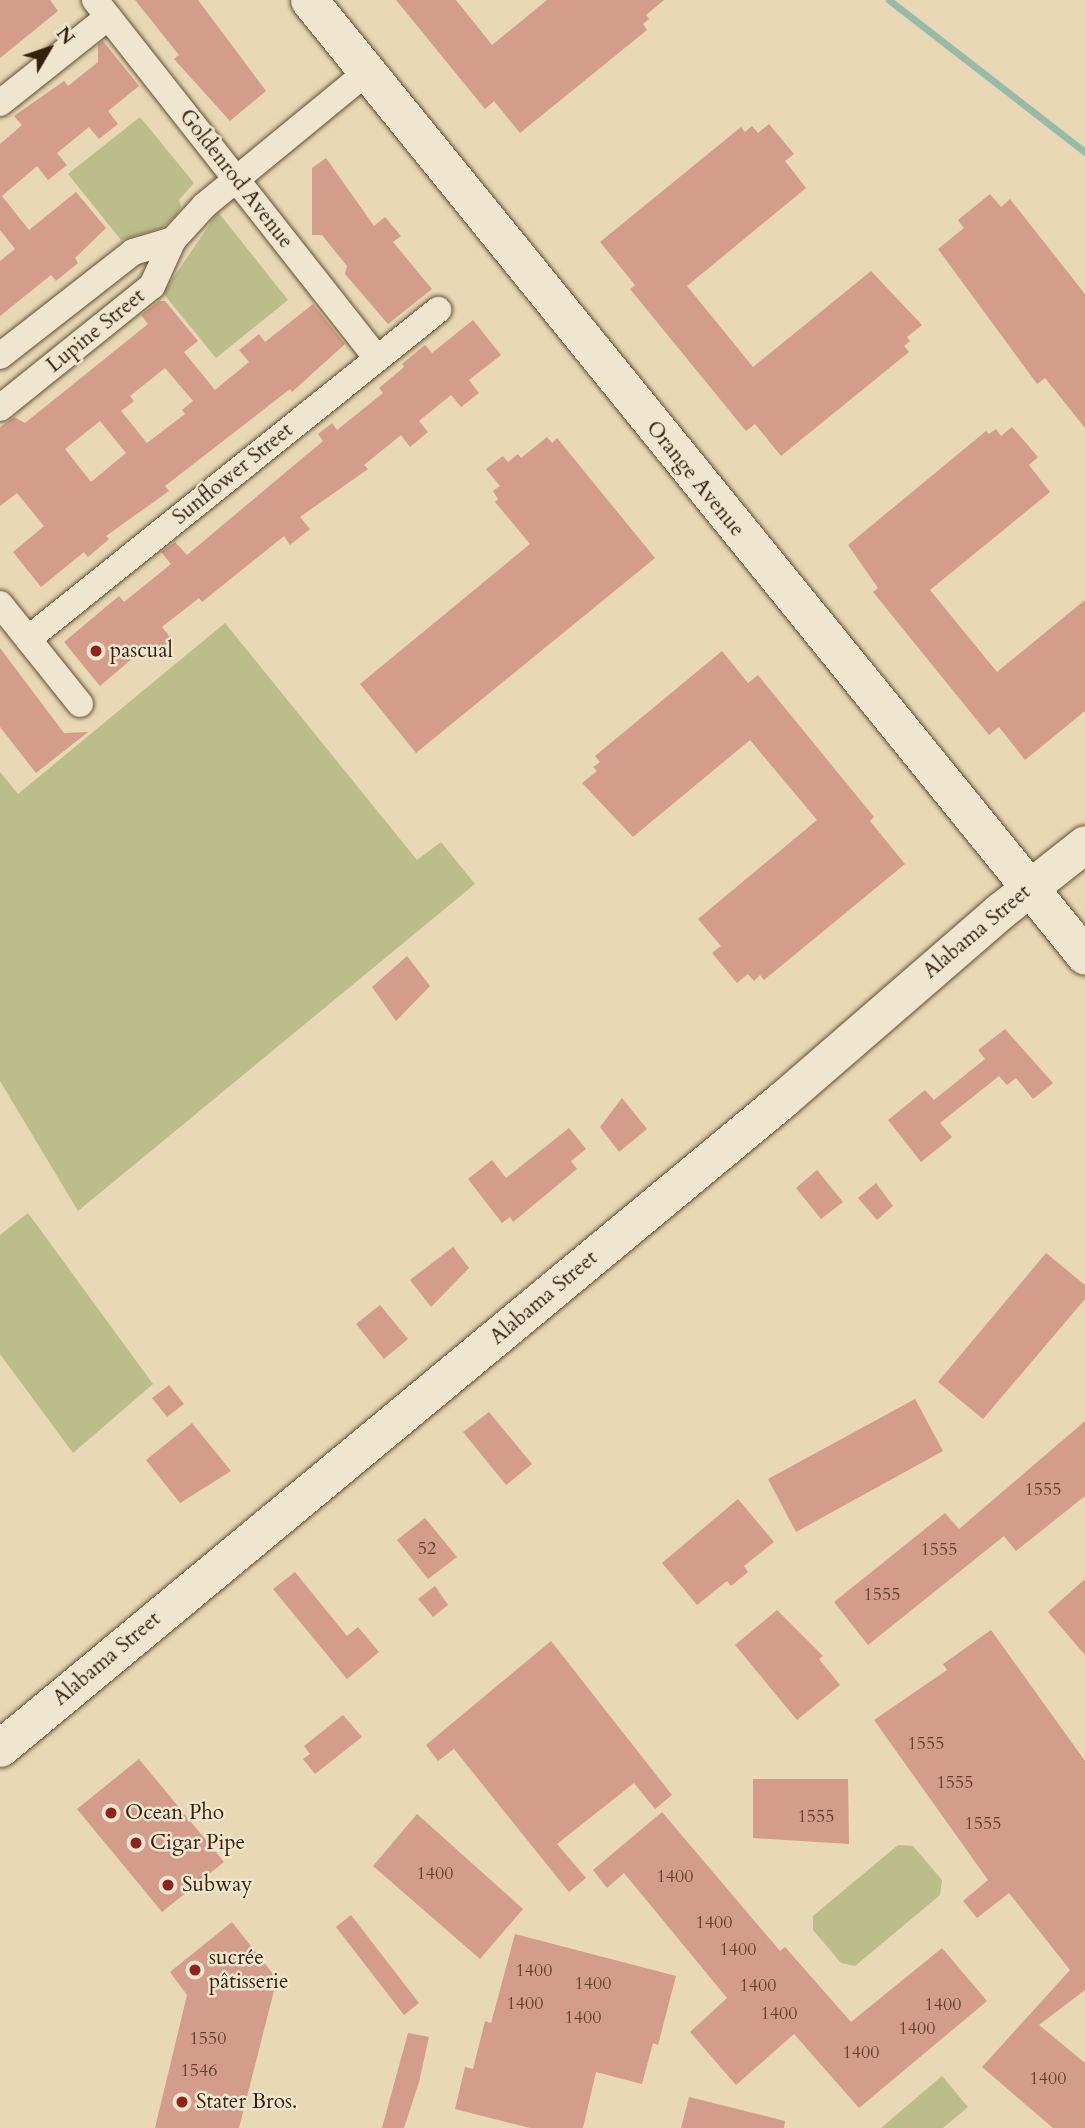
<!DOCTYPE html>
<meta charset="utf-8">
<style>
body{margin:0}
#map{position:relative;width:1085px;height:2128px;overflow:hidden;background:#e8d8b5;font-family:Cardo,serif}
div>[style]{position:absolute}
.green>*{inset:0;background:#bbbd8a}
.stream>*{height:7px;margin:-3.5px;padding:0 3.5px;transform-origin:3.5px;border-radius:3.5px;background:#98bba8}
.building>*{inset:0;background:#d49c8a}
.roads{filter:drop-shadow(0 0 2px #634e35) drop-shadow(0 0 2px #634e35)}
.street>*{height:26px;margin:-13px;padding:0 13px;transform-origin:13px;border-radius:13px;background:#f0e6cf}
.secondary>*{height:37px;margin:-18.5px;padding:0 18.5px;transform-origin:18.5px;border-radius:18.5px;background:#f0e6cf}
.dots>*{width:19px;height:19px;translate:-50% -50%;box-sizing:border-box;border:4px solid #f0e6cf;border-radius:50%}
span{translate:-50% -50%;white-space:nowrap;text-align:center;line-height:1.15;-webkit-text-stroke:5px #f0e6cf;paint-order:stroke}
.number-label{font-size:18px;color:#5e3f2a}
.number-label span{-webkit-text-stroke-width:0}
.street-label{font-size:21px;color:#37200a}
.poi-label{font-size:21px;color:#37200a}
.left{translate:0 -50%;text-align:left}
.north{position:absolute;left:14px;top:14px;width:70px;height:70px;-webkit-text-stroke:5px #f0e6cf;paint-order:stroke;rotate:51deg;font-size:19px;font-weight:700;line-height:28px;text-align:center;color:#37200a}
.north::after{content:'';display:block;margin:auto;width:24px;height:32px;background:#37200a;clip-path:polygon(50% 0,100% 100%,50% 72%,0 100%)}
</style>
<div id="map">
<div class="green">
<div style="clip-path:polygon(140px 117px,194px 183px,179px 200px,181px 207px,174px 218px,162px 228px,121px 240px,68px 174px)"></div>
<div style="clip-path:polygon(218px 212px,288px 300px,216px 358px,163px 293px)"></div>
<div style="clip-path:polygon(225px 623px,417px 860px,441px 842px,475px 884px,78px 1211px,0 1081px,0 772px,18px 794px)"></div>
<div style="clip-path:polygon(28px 1213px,153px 1384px,73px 1453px,0 1354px,0 1235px)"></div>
<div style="clip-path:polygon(898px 1845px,913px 1846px,942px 1880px,940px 1895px,855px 1966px,841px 1963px,813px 1930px,813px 1916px)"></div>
<div style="clip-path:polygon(942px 2076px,968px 2107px,943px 2128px,881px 2128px)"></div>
</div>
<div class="stream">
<div style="left:889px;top:0;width:248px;rotate:37.8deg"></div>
</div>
<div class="building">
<div style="clip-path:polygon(0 0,50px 0,58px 11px,0 58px)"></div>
<div style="clip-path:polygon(135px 0,198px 0,266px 91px,230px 121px,174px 59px,179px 55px)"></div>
<div style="clip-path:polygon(396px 0,456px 0,492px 45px,547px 0,664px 0,646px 15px,649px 19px,643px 24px,647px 30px,520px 133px,494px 101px,485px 109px)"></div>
<div style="clip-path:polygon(103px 41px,139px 86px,108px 111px,118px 124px,99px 139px,89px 127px,57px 153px,67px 165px,48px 180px,37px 166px,2px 196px,29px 230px,76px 192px,106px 228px,75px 258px,78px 263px,56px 281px,51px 275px,0 316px,0 261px,15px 249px,0 230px,0 144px,22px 125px,14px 116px,64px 81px,68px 86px,98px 62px,98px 45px)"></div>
<div style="clip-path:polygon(769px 124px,794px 154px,785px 161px,806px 188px,687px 286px,753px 367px,871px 271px,922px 325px,907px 337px,910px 341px,904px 346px,909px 352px,781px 456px,755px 424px,746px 431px,630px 289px,635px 285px,600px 242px,741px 127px,745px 132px,752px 126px,758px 133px)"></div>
<div style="clip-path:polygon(326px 158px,374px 226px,385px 217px,401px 236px,393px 242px,432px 289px,388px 324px,345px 274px,347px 266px,322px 235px,312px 235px,312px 168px)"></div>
<div style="clip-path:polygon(990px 194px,1001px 207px,1010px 199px,1085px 294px,1085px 428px,1045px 378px,1037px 384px,938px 249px,964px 228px,958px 220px)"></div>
<div style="clip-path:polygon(evenodd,159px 301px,165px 301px,198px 341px,184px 352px,215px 390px,249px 362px,239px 350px,259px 334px,265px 342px,313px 304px,345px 344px,292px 392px,290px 389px,165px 486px,169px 491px,106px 536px,109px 539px,88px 557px,84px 552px,41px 587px,13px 552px,44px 526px,17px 493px,0 506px,0 427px,14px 417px,25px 423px,148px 324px,141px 315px,159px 301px,165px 368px,193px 401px,182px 410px,185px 414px,147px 443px,121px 411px,134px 401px,130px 396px,165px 368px,159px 301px,100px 421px,126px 453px,91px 482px,65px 449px,100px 421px)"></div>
<div style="clip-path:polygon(473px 320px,501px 355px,469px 380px,479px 393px,461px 407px,451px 395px,419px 421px,428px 432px,410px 447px,401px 435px,364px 465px,368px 469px,300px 517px,310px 529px,290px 545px,284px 536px,202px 602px,199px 598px,162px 627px,172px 640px,154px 654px,147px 646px,100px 686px,64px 642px,119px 596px,124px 602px,171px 564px,161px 552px,175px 542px,187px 555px,323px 441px,318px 434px,332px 423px,337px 430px,383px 393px,379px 388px,404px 367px,402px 364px,425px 345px,432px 353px)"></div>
<div style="clip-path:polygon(1012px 427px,1038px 457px,1029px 465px,1050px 492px,930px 590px,997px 672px,1085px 600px,1085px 711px,1025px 760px,999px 727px,989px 735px,873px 592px,878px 588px,848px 545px,986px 431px,989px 434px,996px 429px,1001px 436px)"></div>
<div style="clip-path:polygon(547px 437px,552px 443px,557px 438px,655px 558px,416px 753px,360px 684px,530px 544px,495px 502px,498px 499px,493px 491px,500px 486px,486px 469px,503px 456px,508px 462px,518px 454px,521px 458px)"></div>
<div style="clip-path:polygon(0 648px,64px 733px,88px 732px,36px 773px,0 727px)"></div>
<div style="clip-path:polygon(722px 651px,748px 683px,758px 675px,874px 817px,870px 821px,905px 864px,764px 980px,760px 975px,754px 981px,748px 974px,737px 983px,712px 953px,721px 946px,698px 919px,817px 820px,750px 740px,633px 837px,582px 783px,597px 771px,593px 767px,600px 762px,595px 756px)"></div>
<div style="clip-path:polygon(407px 956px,430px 986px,396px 1021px,372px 987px)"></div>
<div style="clip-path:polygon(1005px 1029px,1053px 1083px,1033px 1099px,1016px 1078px,1007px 1085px,999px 1076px,940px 1123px,952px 1137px,921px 1162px,888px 1120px,925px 1090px,934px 1100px,985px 1059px,978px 1050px)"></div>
<div style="clip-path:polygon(622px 1098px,647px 1129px,619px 1152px,600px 1127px)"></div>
<div style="clip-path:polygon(569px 1128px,586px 1149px,571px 1161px,577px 1169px,513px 1222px,510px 1217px,502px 1223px,468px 1179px,492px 1160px,506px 1178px)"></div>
<div style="clip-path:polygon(817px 1170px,843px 1202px,821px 1219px,796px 1188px)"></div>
<div style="clip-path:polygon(876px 1183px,893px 1206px,877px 1220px,858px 1198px)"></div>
<div style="clip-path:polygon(453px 1247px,469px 1268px,431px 1307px,410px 1280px)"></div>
<div style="clip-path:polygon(1046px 1253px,1085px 1285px,1085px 1299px,983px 1419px,938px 1382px)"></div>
<div style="clip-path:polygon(380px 1305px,408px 1339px,384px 1359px,356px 1324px)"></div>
<div style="clip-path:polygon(169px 1385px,184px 1404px,167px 1417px,152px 1398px)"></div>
<div style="clip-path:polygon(915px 1399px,943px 1451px,796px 1532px,768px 1479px)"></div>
<div style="clip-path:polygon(489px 1412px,532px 1464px,506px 1485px,463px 1432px)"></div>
<div style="clip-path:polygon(1085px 1421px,1085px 1496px,1016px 1551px,1004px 1536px,868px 1645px,834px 1602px,945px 1513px,959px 1529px)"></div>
<div style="clip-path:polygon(192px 1423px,231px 1471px,180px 1503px,146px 1460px)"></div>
<div style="clip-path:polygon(738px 1499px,774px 1542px,744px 1566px,748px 1572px,731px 1586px,727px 1581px,697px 1605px,662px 1563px)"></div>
<div style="clip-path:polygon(425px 1518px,457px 1557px,428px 1579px,397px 1540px)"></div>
<div style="clip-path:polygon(295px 1572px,347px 1636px,358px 1627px,379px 1652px,347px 1679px,273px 1589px)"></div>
<div style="clip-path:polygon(1085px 1579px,1085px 1655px,1048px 1612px)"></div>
<div style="clip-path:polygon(435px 1586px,448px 1605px,433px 1617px,418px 1599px)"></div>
<div style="clip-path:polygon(777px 1610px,823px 1656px,819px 1659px,840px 1685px,797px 1720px,735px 1645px)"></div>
<div style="clip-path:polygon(991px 1630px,1085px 1761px,1085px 1990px,1039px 2025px,1085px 2063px,1085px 2128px,1053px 2128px,982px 2067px,1070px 1970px,1009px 1893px,977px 1918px,963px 1901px,988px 1880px,874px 1720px,947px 1670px,943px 1664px)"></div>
<div style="clip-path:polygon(551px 1641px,672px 1795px,655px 1809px,634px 1783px,557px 1844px,586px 1878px,569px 1892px,454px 1749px,438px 1761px,426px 1745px)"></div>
<div style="clip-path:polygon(343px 1715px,362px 1737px,315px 1774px,303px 1759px,310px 1754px,304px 1746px)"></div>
<div style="clip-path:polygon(139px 1759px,224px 1862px,162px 1912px,77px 1809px)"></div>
<div style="clip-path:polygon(753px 1779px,848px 1779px,849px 1844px,753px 1838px)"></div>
<div style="clip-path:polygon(662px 1812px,780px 1951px,785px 1947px,851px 2022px,942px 1948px,987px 2001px,859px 2108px,794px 2034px,736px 2085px,690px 2032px,727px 1998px,624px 1873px,607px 1888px,593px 1870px)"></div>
<div style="clip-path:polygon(417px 1814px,523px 1909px,480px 1959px,373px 1866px)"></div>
<div style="clip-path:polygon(351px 1915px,419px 2003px,404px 2015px,336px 1927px)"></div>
<div style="clip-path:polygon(232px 1922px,277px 1979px,239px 2128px,155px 2128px,187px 1995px,170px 1972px)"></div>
<div style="clip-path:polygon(515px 1934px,676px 1976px,658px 2045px,653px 2043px,642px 2084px,596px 2072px,583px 2128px,530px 2128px,455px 2109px,465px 2067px,473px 2069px,485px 2021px,491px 2023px)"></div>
<div style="clip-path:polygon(408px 2033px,429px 2037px,419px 2082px,404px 2128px,382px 2128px)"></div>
<div style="clip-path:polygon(689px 2097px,785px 2121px,784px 2128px,681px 2128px)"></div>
</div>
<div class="roads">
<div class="street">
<div style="left:95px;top:0;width:456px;rotate:51.8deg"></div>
<div style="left:0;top:103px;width:138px;rotate:-38.5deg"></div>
<div style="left:0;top:356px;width:169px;rotate:-38deg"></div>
<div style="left:133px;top:252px;width:42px;rotate:-16.7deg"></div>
<div style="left:0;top:408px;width:195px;rotate:-38.8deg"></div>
<div style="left:152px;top:286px;width:51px;rotate:-65.5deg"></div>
<div style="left:173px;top:240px;width:47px;rotate:-47.6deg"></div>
<div style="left:205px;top:205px;width:210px;rotate:-39.4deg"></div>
<div style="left:0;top:604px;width:128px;rotate:51.3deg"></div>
<div style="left:28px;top:639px;width:526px;rotate:-38.74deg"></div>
</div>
<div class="secondary">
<div style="left:309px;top:0;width:1231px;rotate:50.93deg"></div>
<div style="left:0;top:1748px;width:1017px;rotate:-39.65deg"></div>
<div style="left:783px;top:1099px;width:287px;rotate:-40.9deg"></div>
<div style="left:1000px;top:911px;width:108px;rotate:-38.2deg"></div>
</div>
</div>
<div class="dots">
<div style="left:96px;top:651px;background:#8f2418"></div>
<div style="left:111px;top:1813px;background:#8f2418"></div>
<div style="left:136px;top:1843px;background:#8f2418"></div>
<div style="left:168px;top:1885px;background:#8f2418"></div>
<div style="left:195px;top:1970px;background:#8f2418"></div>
<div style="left:182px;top:2102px;background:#8f2418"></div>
</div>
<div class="number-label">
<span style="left:1043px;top:1490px">1555</span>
<span style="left:427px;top:1549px">52</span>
<span style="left:939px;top:1550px">1555</span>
<span style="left:882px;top:1595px">1555</span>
<span style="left:926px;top:1744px">1555</span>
<span style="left:955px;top:1783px">1555</span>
<span style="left:816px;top:1817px">1555</span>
<span style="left:983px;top:1824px">1555</span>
<span style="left:435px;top:1874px">1400</span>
<span style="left:675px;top:1877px">1400</span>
<span style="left:714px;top:1923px">1400</span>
<span style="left:738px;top:1950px">1400</span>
<span style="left:534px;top:1971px">1400</span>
<span style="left:593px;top:1984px">1400</span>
<span style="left:758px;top:1986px">1400</span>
<span style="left:525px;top:2004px">1400</span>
<span style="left:943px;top:2005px">1400</span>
<span style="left:779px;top:2014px">1400</span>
<span style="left:583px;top:2018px">1400</span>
<span style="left:917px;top:2029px">1400</span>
<span style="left:208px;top:2039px">1550</span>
<span style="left:861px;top:2053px">1400</span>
<span style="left:199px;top:2071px">1546</span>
<span style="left:1048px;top:2079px">1400</span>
</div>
<div class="street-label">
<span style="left:236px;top:179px;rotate:52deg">Goldenrod Avenue</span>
<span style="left:96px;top:331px;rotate:-39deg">Lupine Street</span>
<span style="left:233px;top:474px;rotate:-39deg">Sunflower Street</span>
<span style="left:695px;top:479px;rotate:51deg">Orange Avenue</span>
<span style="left:977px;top:932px;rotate:-40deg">Alabama Street</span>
<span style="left:544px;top:1298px;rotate:-40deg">Alabama Street</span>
<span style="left:107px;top:1659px;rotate:-40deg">Alabama Street</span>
</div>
<div class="poi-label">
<span class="left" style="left:110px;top:651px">pascual</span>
<span class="left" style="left:125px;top:1813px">Ocean Pho</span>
<span class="left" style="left:150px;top:1843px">Cigar Pipe</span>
<span class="left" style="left:182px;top:1885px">Subway</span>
<span class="left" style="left:209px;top:1970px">sucrée<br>pâtisserie</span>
<span class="left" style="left:196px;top:2102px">Stater Bros.</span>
</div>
<div class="north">N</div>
</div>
